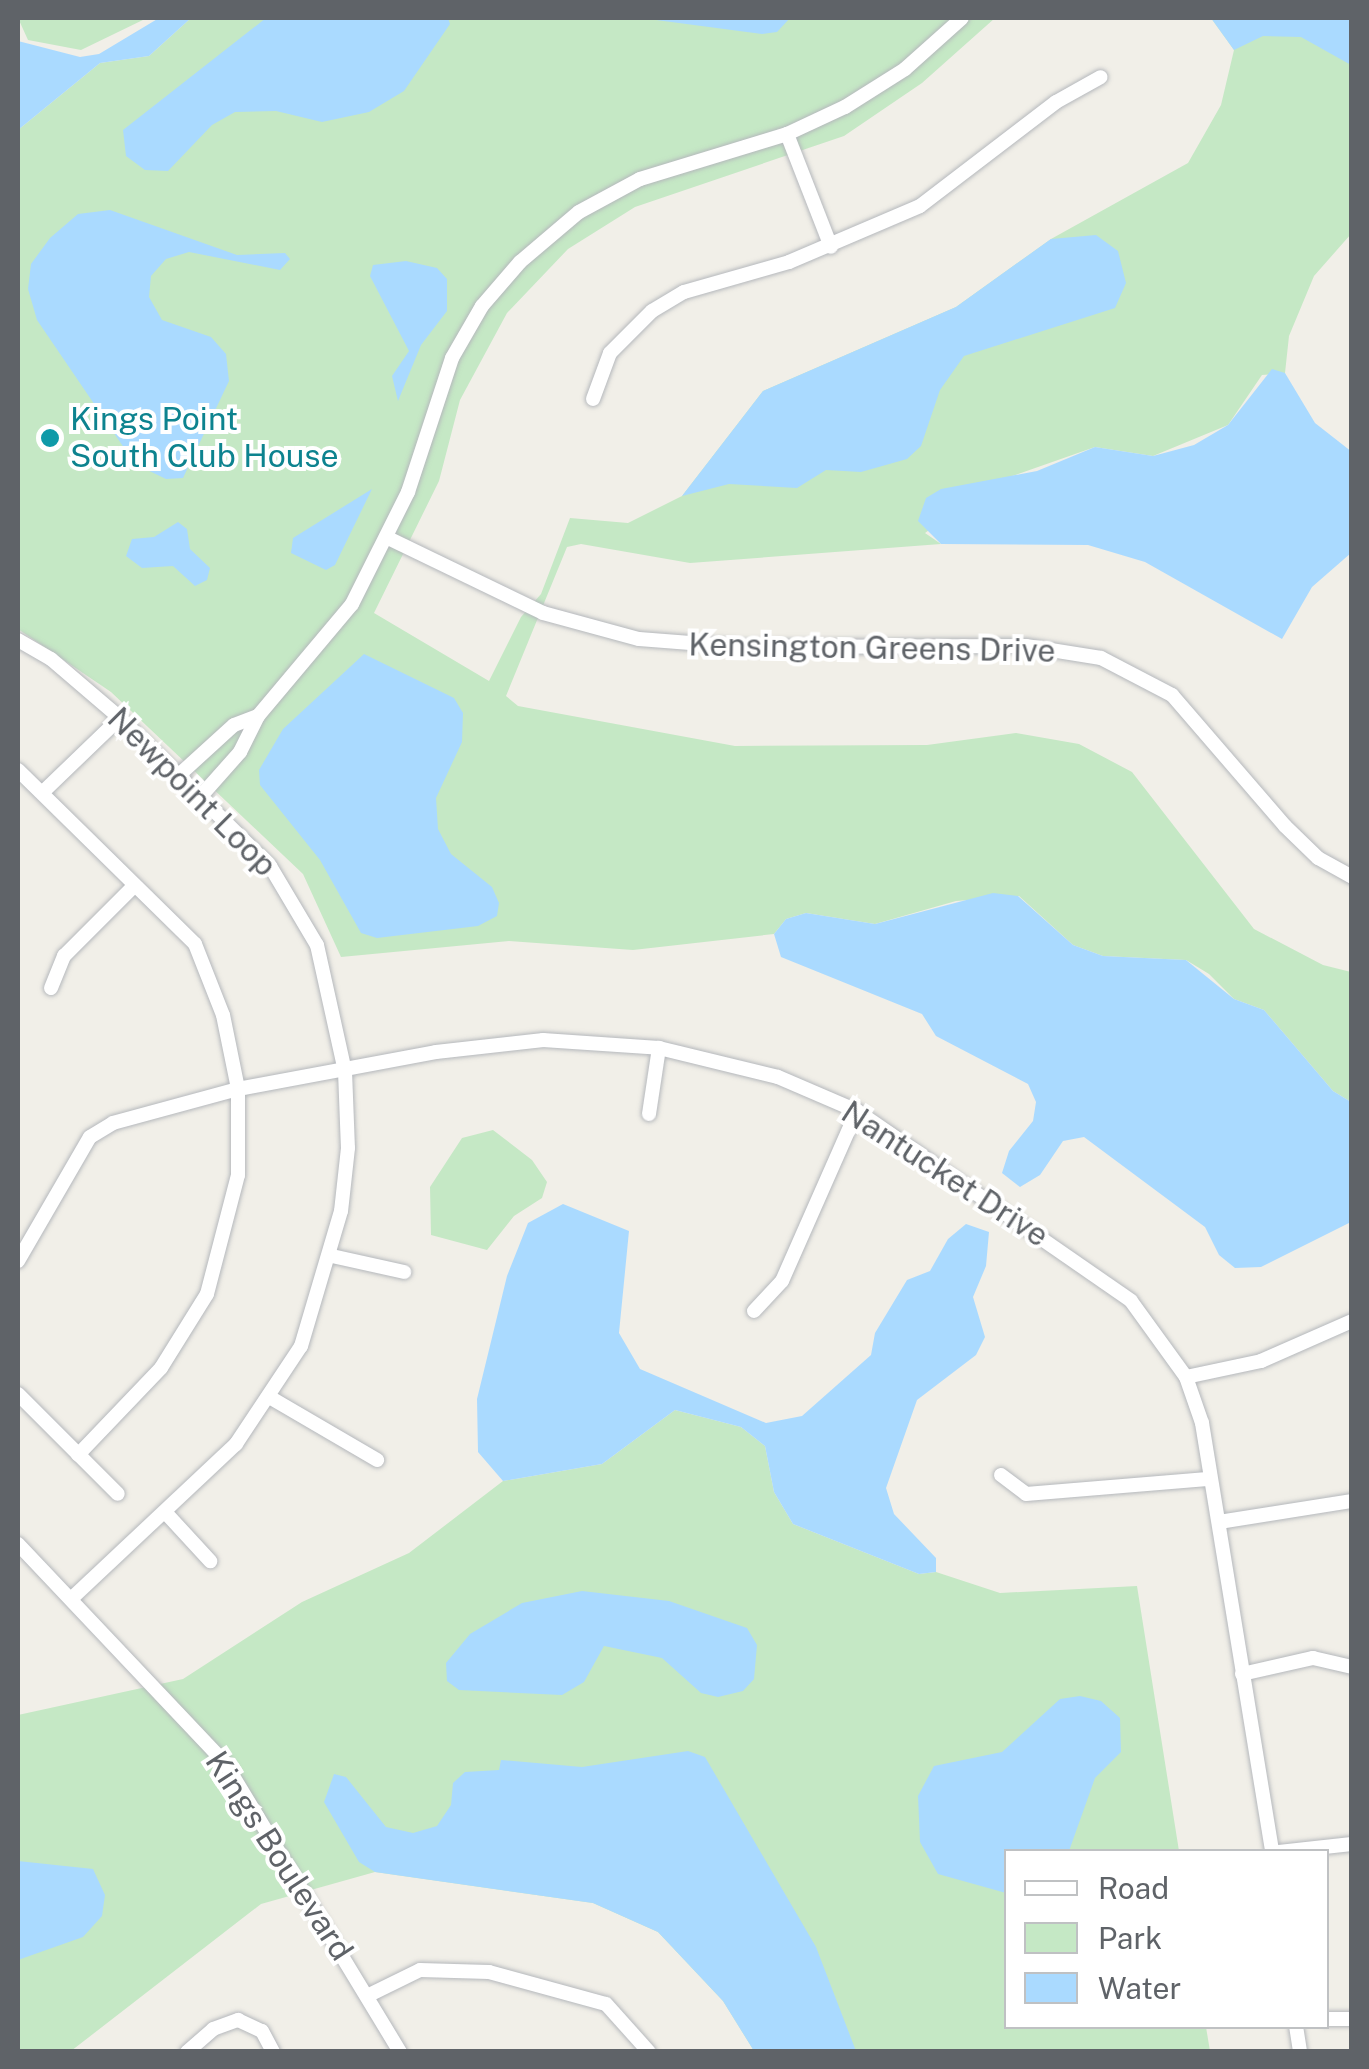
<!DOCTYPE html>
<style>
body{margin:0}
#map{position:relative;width:1369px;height:2069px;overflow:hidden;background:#f1efe8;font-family:"Public Sans",sans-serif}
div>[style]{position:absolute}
.green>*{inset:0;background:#c5e8c5}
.water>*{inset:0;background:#aadaff}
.roads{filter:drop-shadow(0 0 2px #b5b8bc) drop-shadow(0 0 2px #b5b8bc)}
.minor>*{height:14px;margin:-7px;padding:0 7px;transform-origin:7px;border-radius:7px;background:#fff}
.dots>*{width:28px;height:28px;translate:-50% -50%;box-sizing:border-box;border:5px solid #fff;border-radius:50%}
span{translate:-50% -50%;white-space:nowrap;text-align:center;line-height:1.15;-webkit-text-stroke:8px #fff;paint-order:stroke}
.culture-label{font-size:32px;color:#0d838f}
.left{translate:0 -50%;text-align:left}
.street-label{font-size:32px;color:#5f6368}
.frame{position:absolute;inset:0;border:20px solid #5f6368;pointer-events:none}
.legend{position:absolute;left:1004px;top:1849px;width:325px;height:180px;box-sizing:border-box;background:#fff;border:2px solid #bfc1c3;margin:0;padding:12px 18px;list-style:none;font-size:30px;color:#5f6368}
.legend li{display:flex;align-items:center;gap:20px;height:50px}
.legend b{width:50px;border:2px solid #bfc1c3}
</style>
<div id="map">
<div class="green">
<div style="clip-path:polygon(18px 18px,147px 18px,81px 50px,28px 40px)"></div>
<div style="clip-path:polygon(191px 18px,995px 18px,922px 83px,844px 136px,635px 207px,568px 249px,507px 313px,460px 400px,439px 481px,374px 613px,489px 681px,521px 617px,541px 594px,570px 518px,628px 523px,682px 496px,763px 391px,956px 307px,1051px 239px,1188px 163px,1221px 105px,1234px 50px,1211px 18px,1351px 18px,1351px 234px,1314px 276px,1289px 336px,1285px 373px,1262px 375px,1228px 425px,1153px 456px,1095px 447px,998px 481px,925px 533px,941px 544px,690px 563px,581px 544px,567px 547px,506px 696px,518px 706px,735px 746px,927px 745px,1016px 733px,1079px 744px,1132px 772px,1254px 929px,1323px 965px,1351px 972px,1351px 1102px,1333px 1091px,1264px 1010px,1234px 999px,1209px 974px,1186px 960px,1103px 956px,1073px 945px,1019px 896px,956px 901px,875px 924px,806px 913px,786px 919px,774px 934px,633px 950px,509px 941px,341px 957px,303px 874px,111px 692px,18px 629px,18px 130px,100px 63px,149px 56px)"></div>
<div style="clip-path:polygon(493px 1130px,532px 1160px,547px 1182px,542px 1198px,514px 1216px,487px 1250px,431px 1235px,430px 1187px,462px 1138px)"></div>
<div style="clip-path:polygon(675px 1410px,741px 1427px,765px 1446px,774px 1492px,793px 1524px,919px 1574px,936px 1572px,1000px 1593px,1137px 1586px,1179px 1851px,1006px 1852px,1006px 2026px,1206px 2027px,1210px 2051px,754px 2051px,723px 2001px,658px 1932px,593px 1903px,375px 1872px,261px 1904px,71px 2051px,18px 2051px,18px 1715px,183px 1679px,302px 1602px,409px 1553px,503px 1481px,602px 1464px)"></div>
</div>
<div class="water">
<div style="clip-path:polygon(159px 18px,191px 18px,149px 56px,100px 63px,18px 130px,18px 41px,80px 57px,99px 54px)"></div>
<div style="clip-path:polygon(266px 18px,448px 18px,450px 24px,404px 91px,369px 112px,322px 122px,276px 111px,235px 112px,212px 125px,168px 171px,145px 170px,126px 156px,123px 130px)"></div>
<div style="clip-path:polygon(641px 18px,790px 18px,777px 32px,762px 34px)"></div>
<div style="clip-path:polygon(1211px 18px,1351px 18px,1351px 65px,1301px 37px,1263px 36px,1234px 50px)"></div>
<div style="clip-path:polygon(110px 210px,237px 255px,285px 253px,290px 259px,280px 270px,189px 252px,166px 259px,151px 276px,149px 297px,162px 320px,211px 337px,226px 354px,229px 381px,183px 478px,166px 479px,135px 464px,37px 320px,28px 289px,31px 264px,50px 238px,78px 214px)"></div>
<div style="clip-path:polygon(1096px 235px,1118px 251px,1126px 283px,1115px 308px,964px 356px,940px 390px,921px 446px,907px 459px,861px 472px,826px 470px,797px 488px,729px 484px,682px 496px,763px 391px,956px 307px,1051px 239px)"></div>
<div style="clip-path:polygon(406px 261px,437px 268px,447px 279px,447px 311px,421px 345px,398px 401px,392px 376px,409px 351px,370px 276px,373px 265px)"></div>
<div style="clip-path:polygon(1272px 369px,1285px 373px,1315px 423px,1352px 452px,1351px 553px,1312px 587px,1282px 639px,1145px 562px,1088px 545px,941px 544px,918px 521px,926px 498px,941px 489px,1037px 471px,1095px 447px,1153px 456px,1194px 445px,1228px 425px)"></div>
<div style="clip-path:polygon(372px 489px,335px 565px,326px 570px,291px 553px,293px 538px)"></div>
<div style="clip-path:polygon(178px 522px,187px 529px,190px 549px,210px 568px,207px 580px,195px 586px,173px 566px,142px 568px,126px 556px,132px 539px,154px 537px)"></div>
<div style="clip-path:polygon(364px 654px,454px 698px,463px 713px,462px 742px,436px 798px,438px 829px,451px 854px,492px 887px,499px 903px,497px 916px,478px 926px,377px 938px,361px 933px,320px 860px,260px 785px,259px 770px,283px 729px)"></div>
<div style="clip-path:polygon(993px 893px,1018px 896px,1073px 945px,1103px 956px,1186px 960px,1234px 999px,1264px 1010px,1333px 1091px,1351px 1102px,1351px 1222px,1261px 1267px,1235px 1268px,1219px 1255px,1205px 1227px,1084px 1137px,1063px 1141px,1040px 1175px,1020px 1187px,1002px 1173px,1009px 1151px,1033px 1121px,1036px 1102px,1028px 1084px,936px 1036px,922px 1014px,781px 957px,774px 934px,786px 919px,806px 913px,875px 924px)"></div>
<div style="clip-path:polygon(563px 1204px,629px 1231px,619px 1333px,640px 1369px,766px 1423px,802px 1416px,871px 1355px,875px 1333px,907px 1280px,930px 1271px,948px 1239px,966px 1224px,989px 1232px,986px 1266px,973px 1297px,985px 1337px,976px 1355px,917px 1400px,886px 1488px,894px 1514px,936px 1558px,936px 1572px,919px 1574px,793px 1524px,774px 1492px,765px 1446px,741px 1427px,675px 1410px,602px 1464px,503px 1481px,478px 1452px,477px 1399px,507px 1276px,528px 1223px)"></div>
<div style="clip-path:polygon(582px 1591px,669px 1601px,747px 1628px,757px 1645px,754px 1679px,743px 1691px,718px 1697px,701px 1693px,662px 1658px,604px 1646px,584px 1682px,562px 1695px,459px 1690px,447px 1681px,446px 1663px,470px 1634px,522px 1603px)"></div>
<div style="clip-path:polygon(1080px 1696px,1101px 1701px,1120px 1718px,1121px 1752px,1095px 1778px,1069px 1851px,1006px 1852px,1006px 1893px,938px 1874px,920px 1842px,918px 1796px,934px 1766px,1002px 1752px,1060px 1699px)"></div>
<div style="clip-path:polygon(688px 1751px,705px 1757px,816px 1947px,856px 2051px,754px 2051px,723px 2001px,658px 1932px,593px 1903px,375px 1872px,359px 1862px,324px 1802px,334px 1774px,346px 1777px,386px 1827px,413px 1833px,437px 1826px,451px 1805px,453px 1783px,465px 1772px,499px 1770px,501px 1760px,582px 1767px)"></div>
<div style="clip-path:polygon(18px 1861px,93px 1869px,105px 1895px,102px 1916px,83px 1937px,18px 1960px)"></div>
</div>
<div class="roads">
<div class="minor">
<div style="left:787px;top:134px;width:121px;rotate:68.7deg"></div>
<div style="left:593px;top:399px;width:49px;rotate:-69.7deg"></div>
<div style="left:610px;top:353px;width:59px;rotate:-45deg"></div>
<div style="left:652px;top:311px;width:37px;rotate:-31deg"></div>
<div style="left:684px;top:292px;width:109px;rotate:-15.9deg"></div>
<div style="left:789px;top:262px;width:142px;rotate:-23.1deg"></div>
<div style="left:920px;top:206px;width:171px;rotate:-37.4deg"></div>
<div style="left:1056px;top:102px;width:51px;rotate:-29.1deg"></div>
<div style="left:386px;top:537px;width:174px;rotate:25.8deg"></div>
<div style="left:543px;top:613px;width:99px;rotate:15.2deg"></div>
<div style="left:639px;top:639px;width:103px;rotate:4.4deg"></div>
<div style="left:742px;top:647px;width:284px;rotate:-0.2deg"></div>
<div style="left:1026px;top:646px;width:76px;rotate:9.1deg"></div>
<div style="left:1101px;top:658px;width:80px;rotate:27.5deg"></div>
<div style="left:1172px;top:695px;width:173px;rotate:49.2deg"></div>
<div style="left:1285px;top:826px;width:46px;rotate:44.1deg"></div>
<div style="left:1318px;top:858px;width:39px;rotate:29deg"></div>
<div style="left:18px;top:640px;width:38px;rotate:30deg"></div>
<div style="left:51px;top:659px;width:91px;rotate:40.5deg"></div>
<div style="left:120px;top:718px;width:211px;rotate:44.6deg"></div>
<div style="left:270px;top:866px;width:92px;rotate:59.3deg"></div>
<div style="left:317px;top:945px;width:129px;rotate:77.5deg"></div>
<div style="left:345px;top:1071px;width:77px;rotate:87.8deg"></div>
<div style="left:348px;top:1148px;width:63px;rotate:96.3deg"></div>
<div style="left:341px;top:1211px;width:141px;rotate:106.5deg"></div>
<div style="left:301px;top:1346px;width:118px;rotate:123.6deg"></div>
<div style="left:236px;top:1444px;width:225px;rotate:136.8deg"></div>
<div style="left:18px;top:770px;width:248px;rotate:44.5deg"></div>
<div style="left:195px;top:944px;width:76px;rotate:68.5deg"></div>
<div style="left:223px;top:1015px;width:76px;rotate:78.5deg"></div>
<div style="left:238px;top:1089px;width:86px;rotate:90deg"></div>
<div style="left:238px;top:1175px;width:123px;rotate:104.6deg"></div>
<div style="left:207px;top:1294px;width:87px;rotate:121.9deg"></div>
<div style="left:161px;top:1368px;width:120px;rotate:133.7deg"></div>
<div style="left:179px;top:775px;width:74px;rotate:-42.3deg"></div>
<div style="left:234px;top:725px;width:26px;rotate:-21deg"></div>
<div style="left:43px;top:792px;width:107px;rotate:-43.9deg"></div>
<div style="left:201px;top:796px;width:59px;rotate:-48.4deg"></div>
<div style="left:240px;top:752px;width:40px;rotate:-63.4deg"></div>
<div style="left:258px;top:716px;width:146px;rotate:-50deg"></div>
<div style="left:352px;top:604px;width:125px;rotate:-63.4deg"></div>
<div style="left:408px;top:492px;width:141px;rotate:-71.8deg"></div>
<div style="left:452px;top:358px;width:60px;rotate:-60deg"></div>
<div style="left:482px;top:306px;width:58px;rotate:-49.2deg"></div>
<div style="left:520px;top:262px;width:77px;rotate:-40.3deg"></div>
<div style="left:579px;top:212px;width:69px;rotate:-28.4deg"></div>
<div style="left:640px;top:179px;width:154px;rotate:-17deg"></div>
<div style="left:787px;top:134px;width:64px;rotate:-25deg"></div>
<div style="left:845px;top:107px;width:71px;rotate:-32.3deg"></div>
<div style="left:905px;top:69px;width:76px;rotate:-41.8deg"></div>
<div style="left:51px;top:988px;width:35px;rotate:-68deg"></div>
<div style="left:64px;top:956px;width:100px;rotate:-45deg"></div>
<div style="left:649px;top:1114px;width:67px;rotate:-81.4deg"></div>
<div style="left:332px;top:1256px;width:74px;rotate:12.5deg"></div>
<div style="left:18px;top:1261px;width:143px;rotate:-59.9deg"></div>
<div style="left:90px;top:1137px;width:27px;rotate:-31deg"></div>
<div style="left:113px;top:1123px;width:130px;rotate:-15.2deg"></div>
<div style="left:238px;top:1089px;width:201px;rotate:-10.6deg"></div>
<div style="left:436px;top:1052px;width:108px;rotate:-6.4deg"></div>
<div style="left:543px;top:1040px;width:116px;rotate:3.9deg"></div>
<div style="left:659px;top:1048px;width:122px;rotate:13.7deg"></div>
<div style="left:778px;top:1077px;width:86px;rotate:23.3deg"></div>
<div style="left:857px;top:1111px;width:333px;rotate:34.7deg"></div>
<div style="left:1131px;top:1301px;width:94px;rotate:54.1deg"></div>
<div style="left:1186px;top:1377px;width:49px;rotate:70.8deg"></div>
<div style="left:1202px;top:1423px;width:435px;rotate:80.7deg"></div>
<div style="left:754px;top:1311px;width:41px;rotate:-47deg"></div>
<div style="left:782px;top:1281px;width:186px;rotate:-66.2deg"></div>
<div style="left:1186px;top:1377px;width:77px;rotate:-12deg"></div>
<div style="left:1261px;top:1361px;width:99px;rotate:-23.7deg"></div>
<div style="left:18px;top:1394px;width:141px;rotate:45deg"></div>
<div style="left:271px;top:1398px;width:123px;rotate:30.3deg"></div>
<div style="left:1001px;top:1475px;width:31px;rotate:37deg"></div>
<div style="left:1026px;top:1494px;width:185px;rotate:-4.7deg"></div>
<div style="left:165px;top:1512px;width:67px;rotate:47.4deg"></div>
<div style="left:1219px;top:1522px;width:135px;rotate:-9deg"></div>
<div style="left:18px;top:1544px;width:301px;rotate:46.6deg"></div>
<div style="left:225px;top:1763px;width:338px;rotate:58.8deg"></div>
<div style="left:1242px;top:1674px;width:73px;rotate:-12.7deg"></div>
<div style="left:1313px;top:1658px;width:40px;rotate:13deg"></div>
<div style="left:1279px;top:1852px;width:73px;rotate:-6.3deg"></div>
<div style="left:367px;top:1996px;width:59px;rotate:-26.1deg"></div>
<div style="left:420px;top:1970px;width:69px;rotate:1.7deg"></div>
<div style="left:489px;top:1972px;width:121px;rotate:15.3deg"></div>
<div style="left:606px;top:2004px;width:64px;rotate:48.1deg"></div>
<div style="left:1326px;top:2019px;width:26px"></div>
<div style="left:1296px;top:2026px;width:26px;rotate:81deg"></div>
<div style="left:187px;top:2052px;width:35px;rotate:-41deg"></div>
<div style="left:213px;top:2029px;width:27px;rotate:-20deg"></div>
<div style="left:238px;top:2020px;width:26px;rotate:25deg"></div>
<div style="left:262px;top:2031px;width:24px;rotate:62deg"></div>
</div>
</div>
<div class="dots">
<div style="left:50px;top:438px;background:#0f9aa8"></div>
</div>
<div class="culture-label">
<span class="left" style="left:70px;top:438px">Kings Point<br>South Club House</span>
</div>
<div class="street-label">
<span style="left:872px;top:648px;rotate:1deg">Kensington Greens Drive</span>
<span style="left:192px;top:792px;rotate:45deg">Newpoint Loop</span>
<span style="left:945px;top:1174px;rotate:33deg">Nantucket Drive</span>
<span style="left:279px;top:1856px;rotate:57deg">Kings Boulevard</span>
</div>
<div class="frame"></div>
<ul class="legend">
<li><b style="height:12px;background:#fff"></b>Road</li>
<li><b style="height:28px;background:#c5e8c5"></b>Park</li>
<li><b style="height:28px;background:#aadaff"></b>Water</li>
</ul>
</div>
